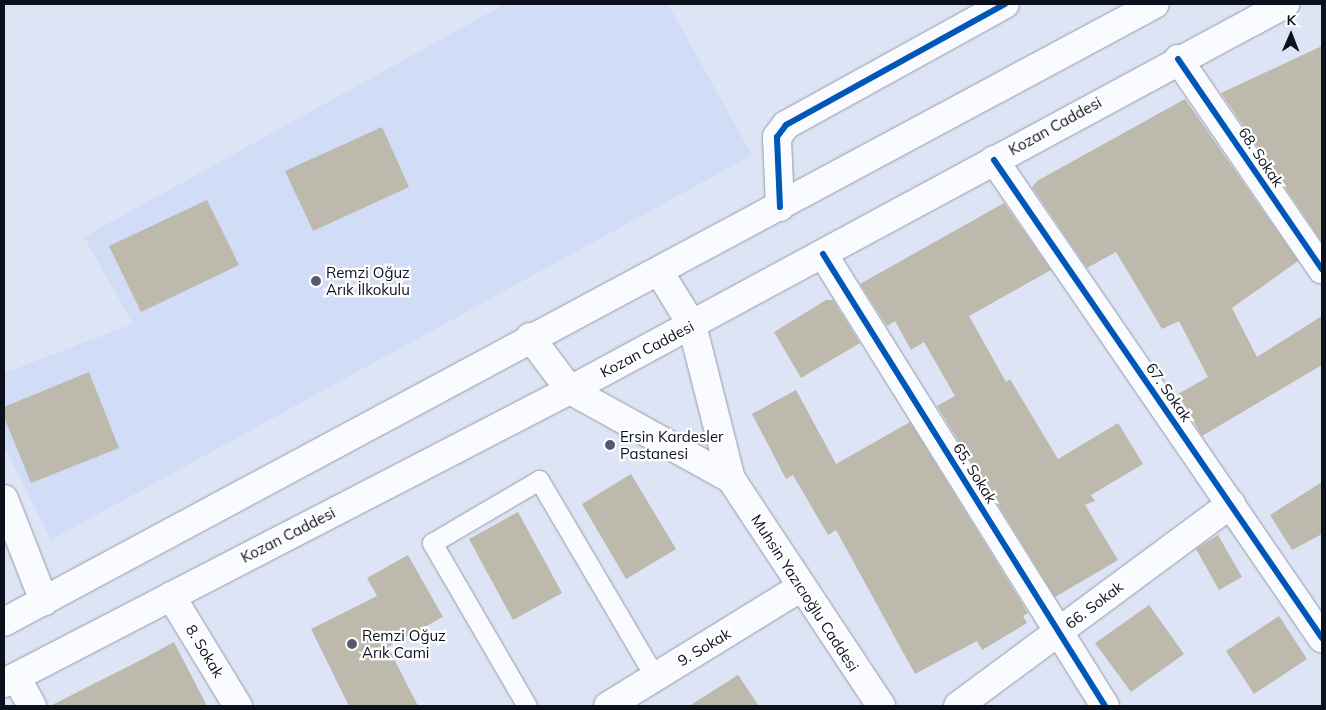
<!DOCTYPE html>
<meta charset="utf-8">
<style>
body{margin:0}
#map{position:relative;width:1326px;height:710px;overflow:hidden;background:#dde4f5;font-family:Mulish,sans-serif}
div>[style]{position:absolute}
.built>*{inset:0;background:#d1dcf7}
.building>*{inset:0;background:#bdb9ac}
.roads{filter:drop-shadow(0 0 1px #959aa8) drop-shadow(0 0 1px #959aa8)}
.lane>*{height:19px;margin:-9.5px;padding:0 9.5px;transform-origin:9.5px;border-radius:9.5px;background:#fafbfe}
.street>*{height:28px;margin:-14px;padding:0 14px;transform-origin:14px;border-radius:14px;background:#fafbfe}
.secondary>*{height:28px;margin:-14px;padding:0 14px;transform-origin:14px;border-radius:14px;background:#fafbfe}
.highway>*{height:28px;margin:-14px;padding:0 14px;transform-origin:14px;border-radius:14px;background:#fafbfe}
.cycleway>*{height:6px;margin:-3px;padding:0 3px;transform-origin:3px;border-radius:3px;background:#0057b8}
.dots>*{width:14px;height:14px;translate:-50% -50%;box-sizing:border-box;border:2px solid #fff;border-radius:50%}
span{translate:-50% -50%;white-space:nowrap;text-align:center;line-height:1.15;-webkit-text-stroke:4.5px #fff;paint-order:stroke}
.street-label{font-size:15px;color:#0b101d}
.poi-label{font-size:15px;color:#0b101d}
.left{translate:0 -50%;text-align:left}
.frame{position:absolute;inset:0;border:5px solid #0b101d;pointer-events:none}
.north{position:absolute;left:1266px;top:10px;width:50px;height:50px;-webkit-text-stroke:4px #fff;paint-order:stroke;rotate:1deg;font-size:14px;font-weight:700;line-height:20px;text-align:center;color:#0b101d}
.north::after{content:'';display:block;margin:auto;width:18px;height:22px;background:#0b101d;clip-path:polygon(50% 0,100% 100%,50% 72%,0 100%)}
</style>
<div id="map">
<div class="built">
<div style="clip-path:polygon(505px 4px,668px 4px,752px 155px,51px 540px,4px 446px,4px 373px,133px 324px,84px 237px)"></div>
</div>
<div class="building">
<div style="clip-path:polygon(1322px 46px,1322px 242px,1221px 93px)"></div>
<div style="clip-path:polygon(1185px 99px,1298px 261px,1232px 308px,1257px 357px,1322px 316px,1322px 365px,1202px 436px,1178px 394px,1208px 377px,1179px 321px,1162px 329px,1116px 252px,1087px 268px,1032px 187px,1037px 181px)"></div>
<div style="clip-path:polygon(382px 127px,409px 187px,313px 231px,285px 171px)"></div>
<div style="clip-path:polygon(207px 200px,239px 265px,141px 312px,109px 246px)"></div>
<div style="clip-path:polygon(1004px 203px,1051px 270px,969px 316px,1006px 382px,1010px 379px,1058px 459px,1118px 423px,1143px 464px,1091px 495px,1095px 501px,1085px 505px,1118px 560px,1055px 597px,937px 406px,955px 396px,924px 342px,911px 350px,895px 321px,887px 326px,860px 284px)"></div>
<div style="clip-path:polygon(826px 300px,833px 300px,860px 343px,801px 378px,774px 332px)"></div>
<div style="clip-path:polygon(89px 372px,119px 448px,31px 483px,4px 417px,4px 407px)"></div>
<div style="clip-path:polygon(796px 390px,836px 464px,910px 422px,1028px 613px,1023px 616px,1027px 623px,982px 650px,977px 641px,915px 674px,836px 530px,828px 535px,793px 475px,786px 479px,752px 414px)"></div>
<div style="clip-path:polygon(631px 474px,676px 549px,626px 579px,582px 504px)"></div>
<div style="clip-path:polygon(1322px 482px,1322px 534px,1292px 550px,1270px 515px)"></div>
<div style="clip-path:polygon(518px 512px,562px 593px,513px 620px,469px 539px)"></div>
<div style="clip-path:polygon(1218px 535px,1242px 577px,1219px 590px,1196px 549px)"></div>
<div style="clip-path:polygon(408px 555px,443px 617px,388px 647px,418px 706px,349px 706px,311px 629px,377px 596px,367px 578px)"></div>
<div style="clip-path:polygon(1149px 605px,1184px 654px,1131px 692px,1095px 643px)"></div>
<div style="clip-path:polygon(1279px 616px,1307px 659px,1254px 694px,1226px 651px)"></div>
<div style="clip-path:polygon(174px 642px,207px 706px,50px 706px,141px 660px)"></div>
<div style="clip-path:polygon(738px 675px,759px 706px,689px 706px)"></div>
</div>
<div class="roads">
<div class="lane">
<div style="left:527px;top:706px;width:189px;rotate:-120.2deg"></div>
<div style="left:432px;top:543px;width:124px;rotate:-30.5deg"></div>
<div style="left:539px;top:480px;width:229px;rotate:59.5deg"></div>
</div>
<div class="street">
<div style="left:1178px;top:59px;width:255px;rotate:55.6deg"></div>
<div style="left:994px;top:160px;width:580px;rotate:55.54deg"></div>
<div style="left:780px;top:207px;width:70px;rotate:-92.5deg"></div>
<div style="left:777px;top:137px;width:15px;rotate:-53deg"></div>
<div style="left:786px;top:125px;width:250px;rotate:-28.9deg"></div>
<div style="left:823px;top:254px;width:533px;rotate:58.04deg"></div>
<div style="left:4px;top:499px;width:110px;rotate:68.6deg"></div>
<div style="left:171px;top:596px;width:129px;rotate:58.7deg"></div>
<div style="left:16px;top:677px;width:33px;rotate:61deg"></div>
<div style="left:608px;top:706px;width:225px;rotate:-31.6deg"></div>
<div style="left:958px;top:706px;width:340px;rotate:-36.5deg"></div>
</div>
<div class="secondary">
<div style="left:660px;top:273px;width:61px;rotate:58.4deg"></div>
<div style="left:692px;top:325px;width:159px;rotate:75.8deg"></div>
<div style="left:731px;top:479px;width:272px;rotate:56.5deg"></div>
<div style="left:530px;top:337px;width:66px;rotate:53deg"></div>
<div style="left:570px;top:390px;width:184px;rotate:28.9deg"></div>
</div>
<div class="highway">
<div style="left:4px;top:622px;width:1306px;rotate:-28.23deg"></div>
<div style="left:4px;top:683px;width:637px;rotate:-27.37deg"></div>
<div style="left:570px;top:390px;width:813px;rotate:-28.36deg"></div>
</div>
</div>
<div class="cycleway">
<div style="left:1178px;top:59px;width:255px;rotate:55.6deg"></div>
<div style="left:994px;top:160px;width:580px;rotate:55.54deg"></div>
<div style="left:780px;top:207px;width:70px;rotate:-92.5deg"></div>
<div style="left:777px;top:137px;width:15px;rotate:-53deg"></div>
<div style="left:786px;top:125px;width:250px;rotate:-28.9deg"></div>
<div style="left:823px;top:254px;width:533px;rotate:58.04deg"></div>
</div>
<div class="dots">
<div style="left:316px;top:281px;background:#545a69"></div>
<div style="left:610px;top:445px;background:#545a69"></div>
<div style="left:352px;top:644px;background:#545a69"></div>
</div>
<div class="street-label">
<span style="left:1055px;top:126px;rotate:-29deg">Kozan Caddesi</span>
<span style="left:1261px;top:157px;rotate:56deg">68. Sokak</span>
<span style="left:647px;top:349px;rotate:-28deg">Kozan Caddesi</span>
<span style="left:1169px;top:392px;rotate:55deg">67. Sokak</span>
<span style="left:975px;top:473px;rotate:58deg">65. Sokak</span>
<span style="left:288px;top:535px;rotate:-27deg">Kozan Caddesi</span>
<span style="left:805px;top:593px;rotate:57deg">Muhsin Yazıcıoğlu Caddesi</span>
<span style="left:1094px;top:605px;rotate:-37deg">66. Sokak</span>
<span style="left:704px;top:647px;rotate:-31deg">9. Sokak</span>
<span style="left:205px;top:651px;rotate:59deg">8. Sokak</span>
</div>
<div class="poi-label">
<span class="left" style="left:326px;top:281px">Remzi Oğuz<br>Arık İlkokulu</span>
<span class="left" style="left:620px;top:445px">Ersin Kardesler<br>Pastanesi</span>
<span class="left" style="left:362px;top:644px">Remzi Oğuz<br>Arık Cami</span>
</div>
<div class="frame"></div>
<div class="north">K</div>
</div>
